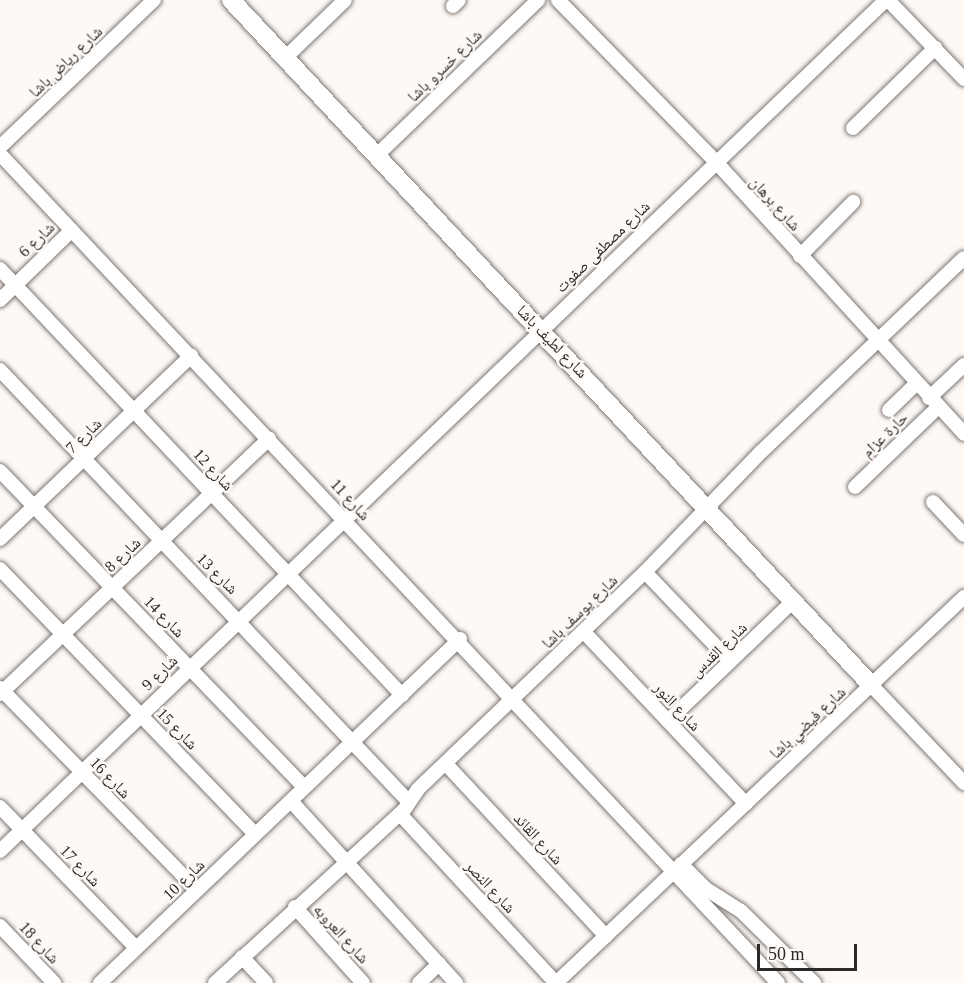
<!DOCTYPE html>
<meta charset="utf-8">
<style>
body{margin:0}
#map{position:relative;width:964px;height:983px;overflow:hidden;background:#fff9f5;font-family:"Times New Roman","Noto Naskh Arabic",serif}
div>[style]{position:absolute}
.roads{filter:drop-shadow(0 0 2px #7d7774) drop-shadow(0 0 2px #7d7774)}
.minor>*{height:14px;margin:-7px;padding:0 7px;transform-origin:7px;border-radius:7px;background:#fff}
.tertiary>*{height:18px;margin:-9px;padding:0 9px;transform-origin:9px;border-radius:9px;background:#fff}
span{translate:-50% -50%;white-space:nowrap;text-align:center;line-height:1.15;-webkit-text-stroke:5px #fff9f5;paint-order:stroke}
.street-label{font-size:16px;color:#2b2928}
.scale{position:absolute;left:757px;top:944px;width:100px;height:27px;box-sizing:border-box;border:3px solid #2b2928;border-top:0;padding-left:8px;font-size:18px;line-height:21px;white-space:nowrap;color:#2b2928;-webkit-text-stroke:4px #fff9f5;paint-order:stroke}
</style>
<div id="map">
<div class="roads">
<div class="minor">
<div style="left:558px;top:0;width:226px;rotate:45.7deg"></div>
<div style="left:716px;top:162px;width:368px;rotate:47.6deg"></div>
<div style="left:888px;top:0;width:110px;rotate:46.1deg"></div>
<div style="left:453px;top:6px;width:8px;rotate:-45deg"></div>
<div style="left:285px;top:58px;width:83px;rotate:-44deg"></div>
<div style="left:853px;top:128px;width:115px;rotate:-44.3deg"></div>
<div style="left:0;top:147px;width:213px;rotate:-43.7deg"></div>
<div style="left:0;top:154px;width:1137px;rotate:46.82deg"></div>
<div style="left:376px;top:156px;width:225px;rotate:-43.9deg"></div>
<div style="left:800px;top:256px;width:76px;rotate:-45.5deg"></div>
<div style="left:0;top:269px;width:586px;rotate:46.66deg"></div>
<div style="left:0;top:300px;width:100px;rotate:-44.2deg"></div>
<div style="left:0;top:370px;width:595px;rotate:46.57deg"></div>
<div style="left:929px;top:398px;width:48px;rotate:-43.3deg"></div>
<div style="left:889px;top:410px;width:37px;rotate:-44deg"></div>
<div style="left:0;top:471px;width:438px;rotate:46.1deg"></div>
<div style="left:855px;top:487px;width:115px;rotate:-43.9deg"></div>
<div style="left:933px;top:502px;width:45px;rotate:46.8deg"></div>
<div style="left:0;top:539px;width:265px;rotate:-43.8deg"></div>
<div style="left:0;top:569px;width:368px;rotate:46.1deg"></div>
<div style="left:645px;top:572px;width:123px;rotate:46.3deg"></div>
<div style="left:584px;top:632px;width:236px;rotate:46.7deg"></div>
<div style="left:872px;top:686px;width:134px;rotate:46.5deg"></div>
<div style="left:0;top:688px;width:282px;rotate:45.7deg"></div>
<div style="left:0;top:694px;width:371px;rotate:-43.5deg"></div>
<div style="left:668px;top:721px;width:172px;rotate:-43.8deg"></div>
<div style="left:446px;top:764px;width:235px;rotate:47.1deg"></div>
<div style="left:291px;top:801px;width:246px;rotate:47.8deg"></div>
<div style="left:0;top:807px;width:196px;rotate:46deg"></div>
<div style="left:400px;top:814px;width:230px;rotate:47.3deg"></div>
<div style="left:0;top:851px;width:1228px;rotate:-43.85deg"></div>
<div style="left:681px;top:864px;width:35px;rotate:45deg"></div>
<div style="left:706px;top:889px;width:41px;rotate:32.2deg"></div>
<div style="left:741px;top:911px;width:103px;rotate:44.6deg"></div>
<div style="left:295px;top:907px;width:102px;rotate:48.2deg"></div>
<div style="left:0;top:926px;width:79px;rotate:46.5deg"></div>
<div style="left:242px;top:957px;width:35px;rotate:47deg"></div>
<div style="left:100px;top:983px;width:498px;rotate:-43.7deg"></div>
<div style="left:215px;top:983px;width:256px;rotate:-42.5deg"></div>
<div style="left:404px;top:810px;width:25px;rotate:-56deg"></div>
<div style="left:418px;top:789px;width:314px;rotate:-43.7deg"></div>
<div style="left:645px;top:572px;width:168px;rotate:-46deg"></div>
<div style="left:762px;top:451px;width:279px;rotate:-43.7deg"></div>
<div style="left:419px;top:983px;width:28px;rotate:-44deg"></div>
<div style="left:556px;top:983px;width:562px;rotate:-43.41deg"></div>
</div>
<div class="tertiary">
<div style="left:231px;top:0;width:939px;rotate:46.94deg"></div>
</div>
</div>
<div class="street-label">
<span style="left:66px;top:62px;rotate:-44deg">شارع رياض باشا</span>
<span style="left:445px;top:66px;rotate:-44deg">شارع خسرو باشا</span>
<span style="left:775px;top:204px;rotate:48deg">شارع برهان</span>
<span style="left:37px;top:240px;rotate:-44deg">شارع 6</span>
<span style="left:603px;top:247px;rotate:-44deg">شارع مصطفى صفوت</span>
<span style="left:552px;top:342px;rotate:46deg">شارع لطيف باشا</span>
<span style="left:885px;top:435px;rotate:-44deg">حارة عزام</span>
<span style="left:84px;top:436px;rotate:-44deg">شارع 7</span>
<span style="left:213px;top:470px;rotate:47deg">شارع 12</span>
<span style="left:350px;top:500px;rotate:47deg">شارع 11</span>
<span style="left:123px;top:555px;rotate:-43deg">شارع 8</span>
<span style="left:217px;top:574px;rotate:45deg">شارع 13</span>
<span style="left:580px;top:612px;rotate:-44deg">شارع يوسف باشا</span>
<span style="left:164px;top:617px;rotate:46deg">شارع 14</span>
<span style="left:719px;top:650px;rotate:-44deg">شارع القدس</span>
<span style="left:160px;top:673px;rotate:-44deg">شارع 9</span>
<span style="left:677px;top:707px;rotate:47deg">شارع النور</span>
<span style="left:808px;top:723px;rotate:-43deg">شارع فيضي باشا</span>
<span style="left:177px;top:729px;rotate:46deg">شارع 15</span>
<span style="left:110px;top:778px;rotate:46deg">شارع 16</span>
<span style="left:538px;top:839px;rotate:47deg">شارع القائد</span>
<span style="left:80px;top:866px;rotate:46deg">شارع 17</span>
<span style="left:184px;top:880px;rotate:-44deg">شارع 10</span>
<span style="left:490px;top:887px;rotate:47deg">شارع النصر</span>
<span style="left:341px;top:934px;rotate:48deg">شارع العروبه</span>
<span style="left:39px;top:943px;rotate:47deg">شارع 18</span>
</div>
<div class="scale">50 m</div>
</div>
